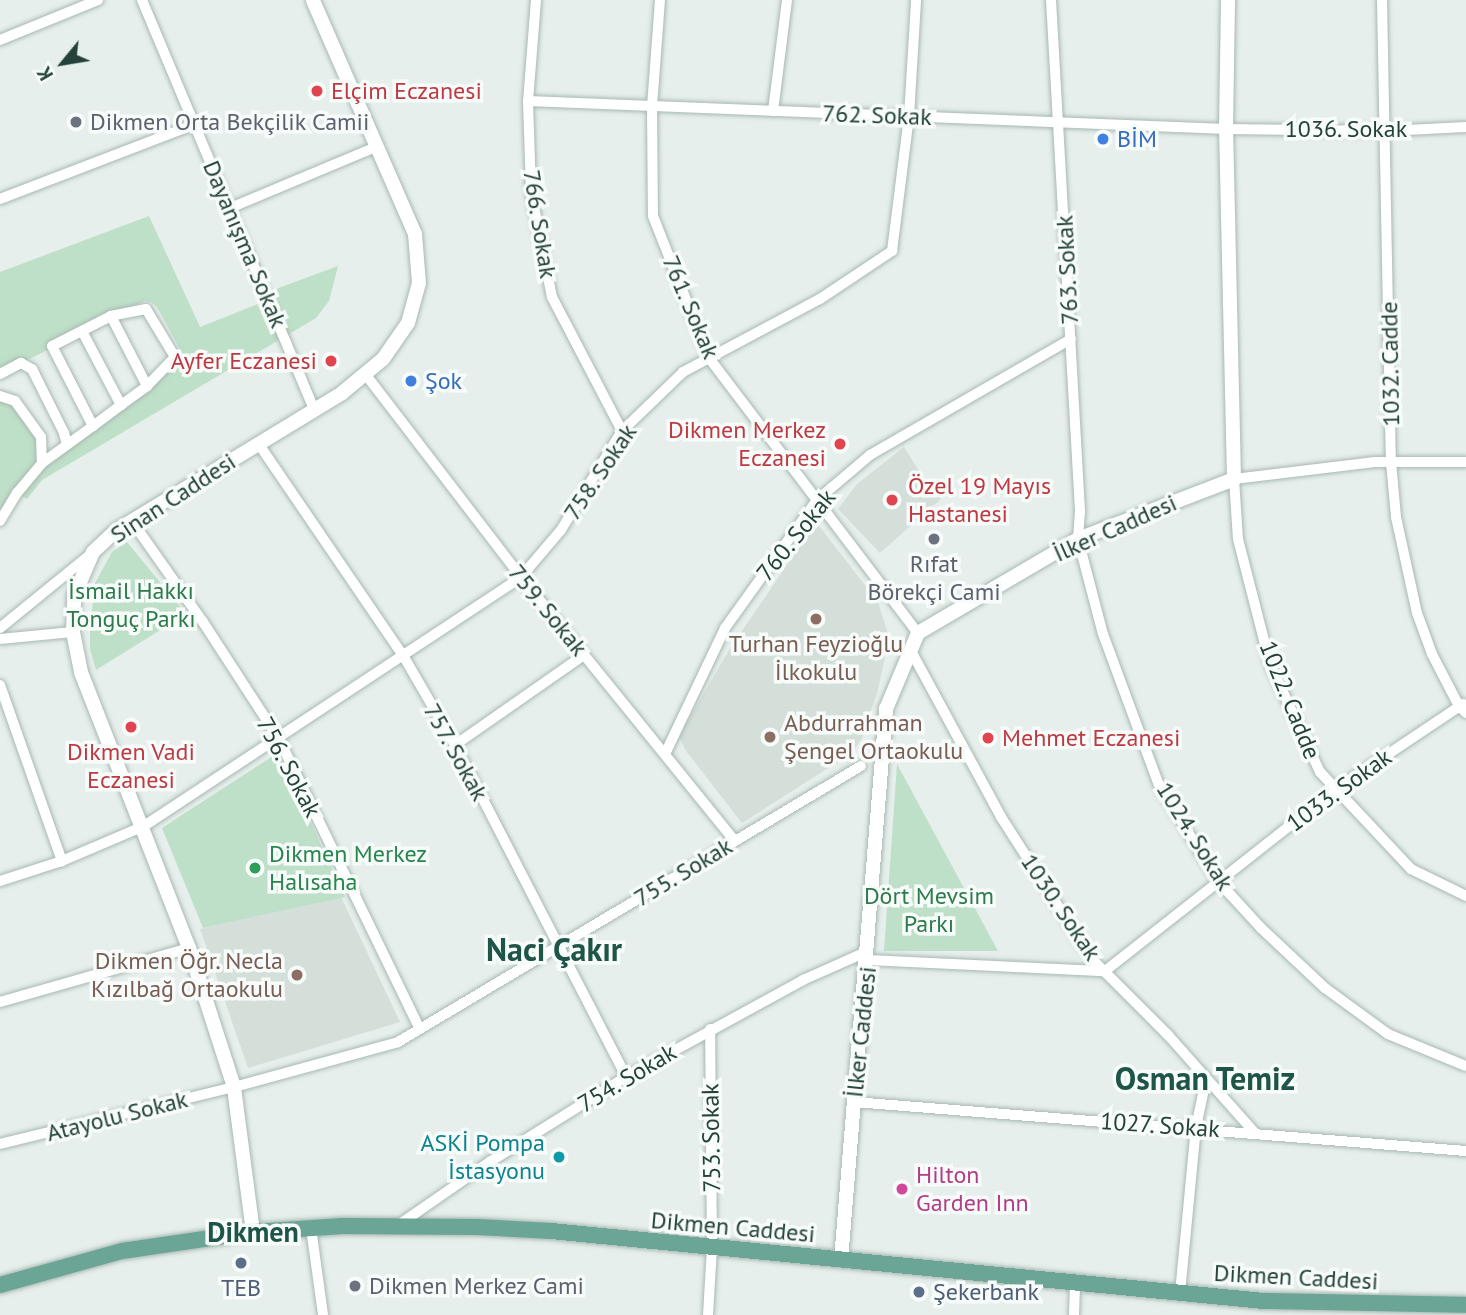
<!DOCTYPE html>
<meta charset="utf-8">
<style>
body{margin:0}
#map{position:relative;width:1466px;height:1315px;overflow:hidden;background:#e6efeb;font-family:"PT Sans",sans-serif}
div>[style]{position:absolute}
.built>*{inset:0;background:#d4dfda}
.green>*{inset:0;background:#bfe0c8}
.roads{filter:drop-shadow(0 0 2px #a8b8b2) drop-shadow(0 0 2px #a8b8b2)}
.street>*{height:10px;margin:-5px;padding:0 5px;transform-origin:5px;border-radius:5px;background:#fff}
.secondary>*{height:14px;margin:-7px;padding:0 7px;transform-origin:7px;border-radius:7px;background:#fff}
.primary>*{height:16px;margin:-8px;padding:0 8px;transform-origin:8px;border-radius:8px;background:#6aa596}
.dots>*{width:19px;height:19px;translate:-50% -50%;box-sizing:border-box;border:4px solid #f7fbf9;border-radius:50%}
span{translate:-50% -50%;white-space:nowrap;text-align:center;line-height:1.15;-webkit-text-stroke:7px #f7fbf9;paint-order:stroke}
.health-label{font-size:24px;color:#be3a42}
.left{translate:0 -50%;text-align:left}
.right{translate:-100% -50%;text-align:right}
.street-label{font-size:24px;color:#24423a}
.worship-label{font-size:24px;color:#5b616d}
.shop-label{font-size:24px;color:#366cbe}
.park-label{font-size:24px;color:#2d7a4b}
.education-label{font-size:24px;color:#785e54}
.leisure-label{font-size:24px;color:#27864d}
.culture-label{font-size:24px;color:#0d838f}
.hotel-label{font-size:24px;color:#b23c85}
.service-label{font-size:24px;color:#4e5e75}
.quarter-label{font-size:28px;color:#1f5548;font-weight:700}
.district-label{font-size:32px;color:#1f5548;font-weight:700}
.north{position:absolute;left:28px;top:28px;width:70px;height:70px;-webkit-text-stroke:5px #f7fbf9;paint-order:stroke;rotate:240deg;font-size:19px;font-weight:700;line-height:28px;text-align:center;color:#24423a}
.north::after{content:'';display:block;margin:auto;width:24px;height:32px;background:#24423a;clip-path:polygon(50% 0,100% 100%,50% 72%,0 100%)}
</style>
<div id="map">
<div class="built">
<div style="clip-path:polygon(904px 447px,929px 487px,941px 499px,880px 553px,838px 509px,857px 484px)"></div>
<div style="clip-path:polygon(816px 522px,878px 602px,889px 637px,878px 690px,862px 738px,852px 753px,742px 823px,686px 751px,679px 736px,729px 650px)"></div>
<div style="clip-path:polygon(341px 897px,400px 1022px,248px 1068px,200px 929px)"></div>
</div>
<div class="green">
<div style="clip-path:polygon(149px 216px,200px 327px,268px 300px,265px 293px,338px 266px,329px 301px,316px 318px,42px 480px,27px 499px,16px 493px,0 521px,0 396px,7px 396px,41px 437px,42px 463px,182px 358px,181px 351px,157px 307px,151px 302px,144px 301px,0 374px,0 272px)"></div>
<div style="clip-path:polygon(127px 542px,186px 614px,96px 670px,90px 649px,90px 630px,95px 583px,112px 552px)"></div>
<div style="clip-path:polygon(273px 756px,282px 761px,345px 897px,203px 928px,162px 828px)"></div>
<div style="clip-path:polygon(897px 764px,998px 951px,884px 951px)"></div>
</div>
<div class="roads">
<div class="street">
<div style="left:142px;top:0;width:445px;rotate:67.2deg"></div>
<div style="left:536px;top:0;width:101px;rotate:94.5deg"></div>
<div style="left:528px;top:101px;width:91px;rotate:88.1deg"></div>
<div style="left:531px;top:192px;width:107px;rotate:78.7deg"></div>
<div style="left:552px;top:297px;width:151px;rotate:62.4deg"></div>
<div style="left:660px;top:0;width:106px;rotate:94.3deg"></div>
<div style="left:652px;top:106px;width:110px;rotate:89.5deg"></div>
<div style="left:653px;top:216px;width:153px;rotate:68.5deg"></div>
<div style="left:709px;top:358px;width:345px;rotate:52.8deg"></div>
<div style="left:1051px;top:0;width:512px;rotate:86.75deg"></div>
<div style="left:1080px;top:511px;width:28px;rotate:94deg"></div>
<div style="left:1078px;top:539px;width:98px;rotate:75.3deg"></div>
<div style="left:1103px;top:634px;width:159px;rotate:69.7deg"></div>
<div style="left:1158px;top:783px;width:114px;rotate:58.7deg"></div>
<div style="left:1217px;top:880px;width:65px;rotate:47.5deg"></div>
<div style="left:1261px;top:928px;width:88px;rotate:43.2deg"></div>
<div style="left:1325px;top:988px;width:78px;rotate:36.1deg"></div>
<div style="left:1388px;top:1034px;width:84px;rotate:22.3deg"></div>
<div style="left:1382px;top:0;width:462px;rotate:88.9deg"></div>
<div style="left:1391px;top:462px;width:55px;rotate:84.8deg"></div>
<div style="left:1396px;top:517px;width:98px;rotate:77.7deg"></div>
<div style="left:1417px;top:613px;width:44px;rotate:69.9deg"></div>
<div style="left:1432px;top:654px;width:59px;rotate:62.6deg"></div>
<div style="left:1459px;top:706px;width:10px;rotate:45deg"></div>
<div style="left:0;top:40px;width:106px;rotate:-22.2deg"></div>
<div style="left:528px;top:101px;width:699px;rotate:2.3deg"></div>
<div style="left:1226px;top:129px;width:160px;rotate:0.7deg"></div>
<div style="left:1386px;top:131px;width:80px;rotate:-2.9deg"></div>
<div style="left:773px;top:111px;width:112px;rotate:-82.8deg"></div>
<div style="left:0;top:199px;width:209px;rotate:-21deg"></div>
<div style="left:230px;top:208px;width:160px;rotate:-22.7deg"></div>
<div style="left:111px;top:316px;width:79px;rotate:62.8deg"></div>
<div style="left:82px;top:331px;width:84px;rotate:62.2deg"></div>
<div style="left:0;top:374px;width:24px;rotate:-28deg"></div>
<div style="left:21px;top:363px;width:13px;rotate:29deg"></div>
<div style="left:32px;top:369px;width:72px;rotate:63.4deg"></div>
<div style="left:64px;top:433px;width:12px;rotate:76deg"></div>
<div style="left:366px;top:375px;width:255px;rotate:52.5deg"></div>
<div style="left:521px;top:577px;width:340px;rotate:51deg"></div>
<div style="left:0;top:396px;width:16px;rotate:18deg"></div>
<div style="left:15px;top:401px;width:44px;rotate:54.2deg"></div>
<div style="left:41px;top:437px;width:26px;rotate:88deg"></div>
<div style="left:258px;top:443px;width:259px;rotate:55.7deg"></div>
<div style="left:404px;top:657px;width:102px;rotate:59.9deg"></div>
<div style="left:455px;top:745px;width:373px;rotate:62.7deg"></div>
<div style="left:1466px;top:462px;width:91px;rotate:180deg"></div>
<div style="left:1375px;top:462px;width:142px;rotate:173.1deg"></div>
<div style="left:1234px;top:479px;width:60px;rotate:86.2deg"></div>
<div style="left:1238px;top:539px;width:129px;rotate:75.6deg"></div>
<div style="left:1270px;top:664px;width:119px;rotate:65.2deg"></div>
<div style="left:1320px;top:772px;width:133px;rotate:46.8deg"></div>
<div style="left:1411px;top:869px;width:61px;rotate:26.1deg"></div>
<div style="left:131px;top:520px;width:125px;rotate:54.8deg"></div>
<div style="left:203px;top:622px;width:140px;rotate:57deg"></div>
<div style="left:279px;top:739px;width:322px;rotate:64.1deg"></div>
<div style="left:0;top:521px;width:33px;rotate:-59deg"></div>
<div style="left:17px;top:493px;width:39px;rotate:-50deg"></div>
<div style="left:42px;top:463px;width:63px;rotate:-36deg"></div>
<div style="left:93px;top:426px;width:35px;rotate:-37deg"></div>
<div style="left:121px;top:405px;width:32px;rotate:-36deg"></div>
<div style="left:147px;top:386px;width:40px;rotate:-46deg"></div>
<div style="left:175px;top:357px;width:56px;rotate:-121.1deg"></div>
<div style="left:146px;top:309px;width:36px;rotate:169deg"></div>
<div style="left:111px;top:316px;width:66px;rotate:153deg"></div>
<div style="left:52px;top:346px;width:90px;rotate:62.9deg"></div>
<div style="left:0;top:628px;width:117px;rotate:-39.1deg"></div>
<div style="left:0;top:639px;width:73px;rotate:-5.5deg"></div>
<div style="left:911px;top:651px;width:189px;rotate:61.5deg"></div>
<div style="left:1001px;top:817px;width:167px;rotate:57.4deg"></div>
<div style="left:1091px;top:958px;width:109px;rotate:45deg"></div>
<div style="left:1168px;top:1035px;width:130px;rotate:48.4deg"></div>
<div style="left:0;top:685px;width:187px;rotate:70.6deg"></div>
<div style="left:455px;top:745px;width:157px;rotate:-34.9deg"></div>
<div style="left:665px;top:754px;width:140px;rotate:-64.5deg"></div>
<div style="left:725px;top:628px;width:158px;rotate:-54.3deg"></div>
<div style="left:817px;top:500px;width:70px;rotate:-40.3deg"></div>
<div style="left:870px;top:455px;width:232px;rotate:-30deg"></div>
<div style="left:0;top:881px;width:65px;rotate:-17.9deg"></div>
<div style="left:62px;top:861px;width:89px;rotate:-23.1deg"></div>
<div style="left:144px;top:826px;width:452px;rotate:-33.4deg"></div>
<div style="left:521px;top:577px;width:62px;rotate:-49.6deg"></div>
<div style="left:561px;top:530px;width:116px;rotate:-58.4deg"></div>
<div style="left:622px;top:431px;width:85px;rotate:-44deg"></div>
<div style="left:683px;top:372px;width:155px;rotate:-28.1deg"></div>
<div style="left:820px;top:299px;width:87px;rotate:-33.7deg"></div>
<div style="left:892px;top:251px;width:136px;rotate:-82.8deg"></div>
<div style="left:909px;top:116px;width:116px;rotate:-86.5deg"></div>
<div style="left:868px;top:960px;width:237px;rotate:2.7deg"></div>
<div style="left:1105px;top:971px;width:294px;rotate:-38.2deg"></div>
<div style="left:1336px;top:789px;width:153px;rotate:-33.8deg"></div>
<div style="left:0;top:1002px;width:197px;rotate:-15.9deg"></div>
<div style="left:854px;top:1102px;width:614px;rotate:4.58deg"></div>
<div style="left:0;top:1144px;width:241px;rotate:-13.7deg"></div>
<div style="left:234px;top:1087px;width:170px;rotate:-15.3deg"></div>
<div style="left:398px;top:1042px;width:539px;rotate:-30.8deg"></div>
<div style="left:397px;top:1226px;width:114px;rotate:-34.7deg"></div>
<div style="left:491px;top:1161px;width:159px;rotate:-31.9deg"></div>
<div style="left:626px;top:1077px;width:202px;rotate:-28.7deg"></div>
<div style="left:803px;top:980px;width:71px;rotate:-24deg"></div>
<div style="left:311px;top:1228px;width:88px;rotate:82.1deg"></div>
<div style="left:1180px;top:1293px;width:167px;rotate:-84.5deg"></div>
<div style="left:1196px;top:1127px;width:48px;rotate:-78deg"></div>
<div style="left:708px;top:1315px;width:68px;rotate:-86.6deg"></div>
<div style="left:712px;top:1247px;width:218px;rotate:-90.5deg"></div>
<div style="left:1074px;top:1315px;width:34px;rotate:-88deg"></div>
</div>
<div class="secondary">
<div style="left:253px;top:1232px;width:146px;rotate:-97.5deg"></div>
<div style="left:234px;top:1087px;width:146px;rotate:-107.9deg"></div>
<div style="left:189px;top:948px;width:296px;rotate:-111.4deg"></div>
<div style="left:81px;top:672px;width:41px;rotate:-101.3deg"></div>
<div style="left:73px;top:632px;width:36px;rotate:-88deg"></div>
<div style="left:74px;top:596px;width:48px;rotate:-66.6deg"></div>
<div style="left:93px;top:552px;width:33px;rotate:-43deg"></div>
<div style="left:117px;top:530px;width:263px;rotate:-31.3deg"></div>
<div style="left:342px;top:393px;width:53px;rotate:-39.7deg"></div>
<div style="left:383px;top:359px;width:44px;rotate:-55.2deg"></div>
<div style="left:408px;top:323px;width:41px;rotate:-74.6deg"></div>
<div style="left:419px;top:283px;width:49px;rotate:-94.7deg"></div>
<div style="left:415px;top:234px;width:255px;rotate:-113.6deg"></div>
<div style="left:841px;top:1260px;width:553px;rotate:-85.33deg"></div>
<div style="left:886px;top:709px;width:82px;rotate:-67.2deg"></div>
<div style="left:918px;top:633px;width:186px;rotate:-30.4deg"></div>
<div style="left:1078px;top:539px;width:167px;rotate:-21deg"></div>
<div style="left:1234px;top:479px;width:350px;rotate:-91.3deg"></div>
<div style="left:1226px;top:129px;width:129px;rotate:-89.1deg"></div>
</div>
<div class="primary">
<div style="left:0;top:1285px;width:127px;rotate:-15.6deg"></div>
<div style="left:122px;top:1251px;width:132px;rotate:-8.3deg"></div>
<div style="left:253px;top:1232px;width:90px;rotate:-3.8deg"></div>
<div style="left:343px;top:1226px;width:134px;rotate:0.4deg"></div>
<div style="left:477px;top:1227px;width:74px;rotate:3.1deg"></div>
<div style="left:551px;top:1231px;width:716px;rotate:5.61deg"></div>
<div style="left:1264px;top:1301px;width:202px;rotate:1.1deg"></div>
</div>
</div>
<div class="dots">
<div style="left:317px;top:91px;background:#e0444e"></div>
<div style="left:76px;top:122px;background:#6b7280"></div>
<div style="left:1103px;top:139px;background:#3f7fe0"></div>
<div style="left:331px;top:361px;background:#e0444e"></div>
<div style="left:411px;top:381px;background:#3f7fe0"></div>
<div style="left:840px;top:444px;background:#e0444e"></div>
<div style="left:892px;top:500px;background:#e0444e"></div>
<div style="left:934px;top:539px;background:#6b7280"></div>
<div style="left:816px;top:619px;background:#8d6e63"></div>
<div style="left:131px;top:727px;background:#e0444e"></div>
<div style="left:770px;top:737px;background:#8d6e63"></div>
<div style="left:988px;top:738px;background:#e0444e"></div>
<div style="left:255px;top:868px;background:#2e9e5b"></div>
<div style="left:297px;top:975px;background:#8d6e63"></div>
<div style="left:559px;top:1157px;background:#0f9aa8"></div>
<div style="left:902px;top:1189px;background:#d1479c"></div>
<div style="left:241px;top:1263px;background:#5c6f8a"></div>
<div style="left:355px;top:1286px;background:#6b7280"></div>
<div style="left:919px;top:1292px;background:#5c6f8a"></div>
</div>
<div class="health-label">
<span class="left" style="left:331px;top:91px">Elçim Eczanesi</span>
<span class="right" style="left:317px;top:361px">Ayfer Eczanesi</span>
<span class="right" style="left:826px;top:444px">Dikmen Merkez<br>Eczanesi</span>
<span class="left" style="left:908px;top:500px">Özel 19 Mayıs<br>Hastanesi</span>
<span class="left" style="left:1002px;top:738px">Mehmet Eczanesi</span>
<span style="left:131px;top:766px">Dikmen Vadi<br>Eczanesi</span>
</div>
<div class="street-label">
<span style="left:877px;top:115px;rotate:2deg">762. Sokak</span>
<span style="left:1346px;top:129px">1036. Sokak</span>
<span style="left:540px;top:224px;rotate:81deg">766. Sokak</span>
<span style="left:245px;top:244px;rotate:67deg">Dayanışma Sokak</span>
<span style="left:1067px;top:270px;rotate:-93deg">763. Sokak</span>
<span style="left:691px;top:307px;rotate:67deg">761. Sokak</span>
<span style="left:1390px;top:364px;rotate:-91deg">1032. Cadde</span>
<span style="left:600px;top:472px;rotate:-56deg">758. Sokak</span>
<span style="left:173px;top:498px;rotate:-33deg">Sinan Caddesi</span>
<span style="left:1115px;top:528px;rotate:-24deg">İlker Caddesi</span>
<span style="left:796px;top:535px;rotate:-51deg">760. Sokak</span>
<span style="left:548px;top:610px;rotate:51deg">759. Sokak</span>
<span style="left:1290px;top:700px;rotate:68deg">1022. Cadde</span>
<span style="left:456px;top:752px;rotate:61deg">757. Sokak</span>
<span style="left:289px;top:767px;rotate:62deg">756. Sokak</span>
<span style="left:1339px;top:790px;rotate:-36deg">1033. Sokak</span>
<span style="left:1195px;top:836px;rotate:58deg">1024. Sokak</span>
<span style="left:683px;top:872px;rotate:-31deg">755. Sokak</span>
<span style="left:1061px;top:907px;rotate:56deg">1030. Sokak</span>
<span style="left:861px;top:1032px;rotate:-84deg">İlker Caddesi</span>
<span style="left:627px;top:1078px;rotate:-31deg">754. Sokak</span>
<span style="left:117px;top:1116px;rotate:-14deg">Atayolu Sokak</span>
<span style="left:1160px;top:1125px;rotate:4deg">1027. Sokak</span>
<span style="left:711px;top:1138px;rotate:-91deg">753. Sokak</span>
<span style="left:733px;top:1227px;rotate:5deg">Dikmen Caddesi</span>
<span style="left:1296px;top:1277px;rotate:3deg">Dikmen Caddesi</span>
</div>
<div class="worship-label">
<span class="left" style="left:90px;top:122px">Dikmen Orta Bekçilik Camii</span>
<span style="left:934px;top:578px">Rıfat<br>Börekçi Cami</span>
<span class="left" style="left:369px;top:1286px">Dikmen Merkez Cami</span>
</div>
<div class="shop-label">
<span class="left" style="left:1117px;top:139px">BİM</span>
<span class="left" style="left:425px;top:381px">Şok</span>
</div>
<div class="park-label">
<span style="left:131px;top:605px">İsmail Hakkı<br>Tonguç Parkı</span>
<span style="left:929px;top:910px">Dört Mevsim<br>Parkı</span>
</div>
<div class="education-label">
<span style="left:816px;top:658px">Turhan Feyzioğlu<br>İlkokulu</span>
<span class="left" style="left:784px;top:737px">Abdurrahman<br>Şengel Ortaokulu</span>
<span class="right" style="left:283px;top:975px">Dikmen Öğr. Necla<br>Kızılbağ Ortaokulu</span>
</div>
<div class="leisure-label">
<span class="left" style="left:269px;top:868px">Dikmen Merkez<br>Halısaha</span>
</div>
<div class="culture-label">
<span class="right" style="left:545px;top:1157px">ASKİ Pompa<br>İstasyonu</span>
</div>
<div class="hotel-label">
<span class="left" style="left:916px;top:1189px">Hilton<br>Garden Inn</span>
</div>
<div class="service-label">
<span style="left:241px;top:1288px">TEB</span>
<span class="left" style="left:933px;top:1292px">Şekerbank</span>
</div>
<div class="quarter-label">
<span style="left:253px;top:1232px">Dikmen</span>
</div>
<div class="district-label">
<span style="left:554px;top:949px">Naci Çakır</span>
<span style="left:1205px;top:1078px">Osman Temiz</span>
</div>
<div class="north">K</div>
</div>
